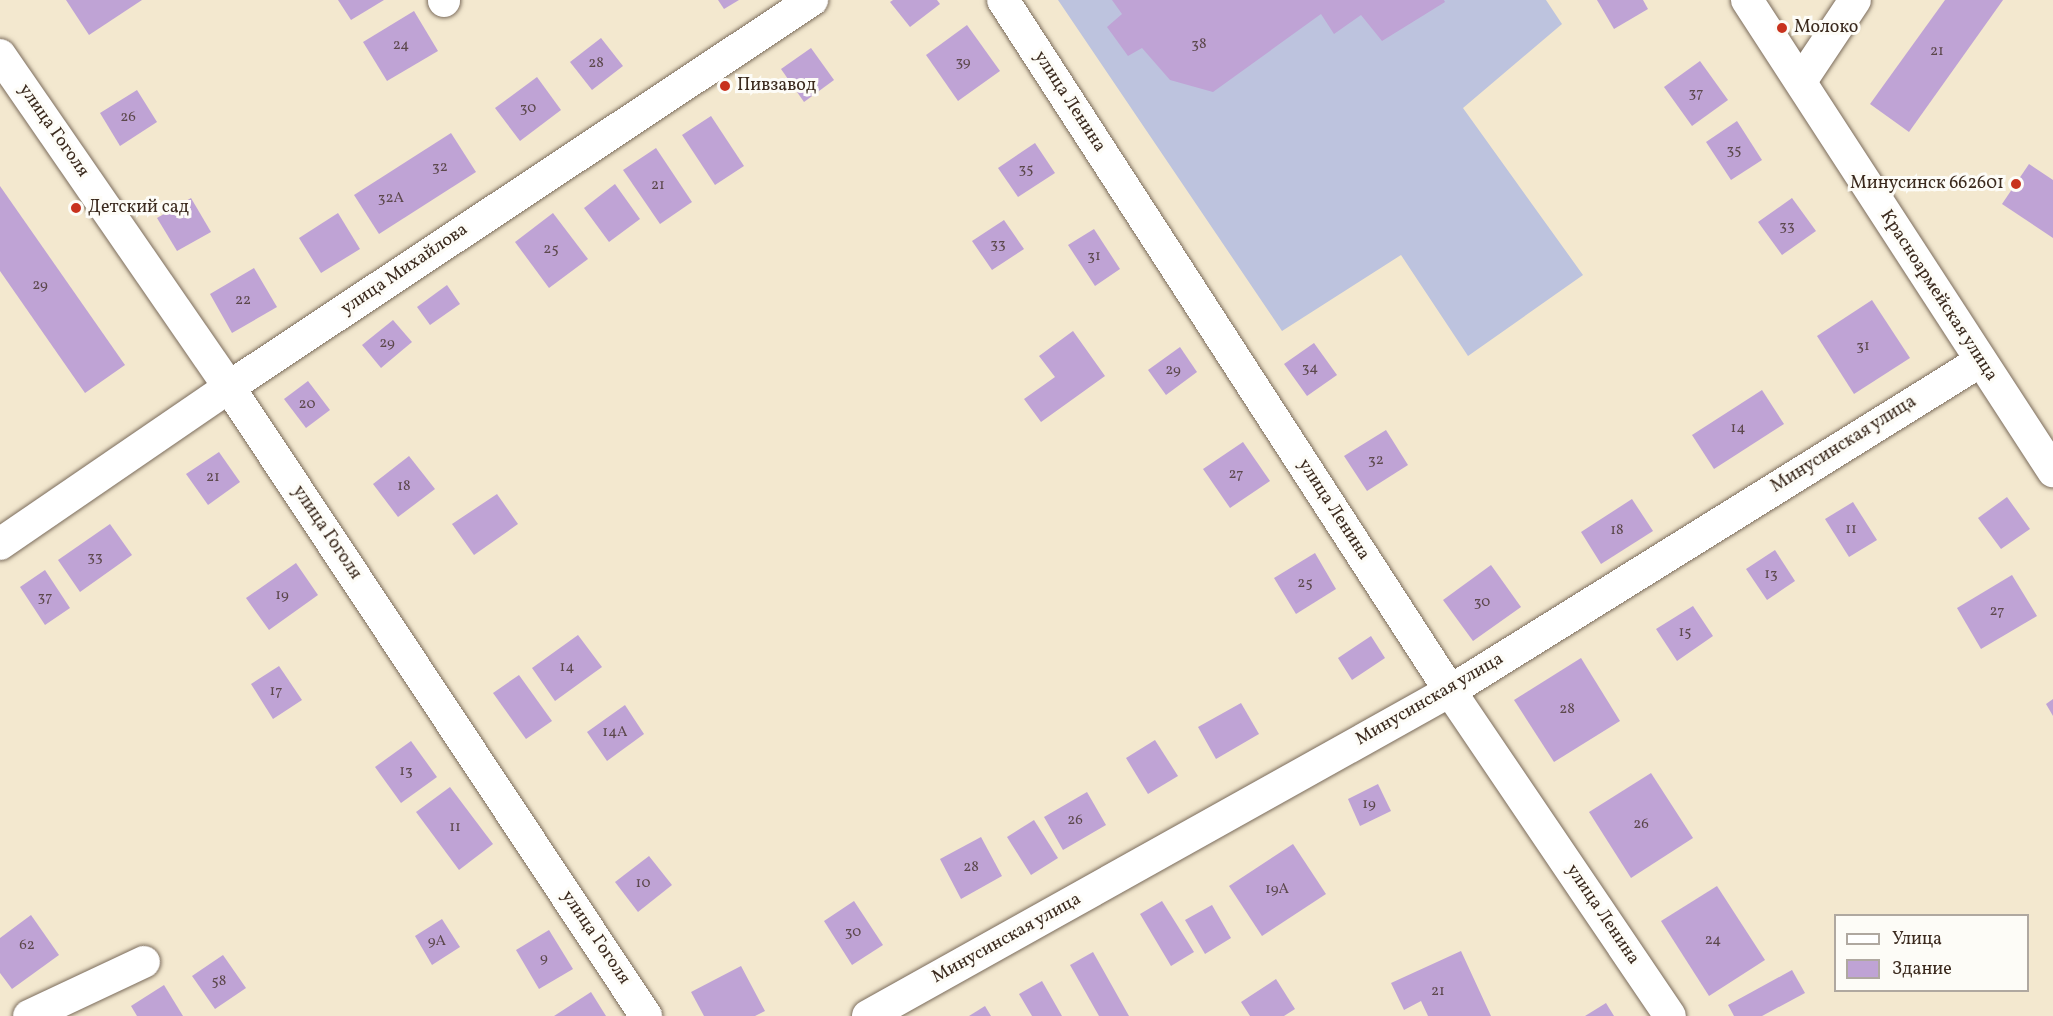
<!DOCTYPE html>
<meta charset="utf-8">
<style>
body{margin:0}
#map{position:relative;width:2053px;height:1016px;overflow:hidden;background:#f3e8cf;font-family:Vollkorn,serif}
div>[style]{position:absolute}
.industrial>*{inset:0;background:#bdc3de}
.building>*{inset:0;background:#bfa3d5}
.roads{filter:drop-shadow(0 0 2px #7b6c5c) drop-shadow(0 0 2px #7b6c5c)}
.street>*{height:32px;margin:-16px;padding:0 16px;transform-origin:16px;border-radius:16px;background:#fff}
.dots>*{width:16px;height:16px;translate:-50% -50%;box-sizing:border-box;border:3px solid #fdfcf7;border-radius:50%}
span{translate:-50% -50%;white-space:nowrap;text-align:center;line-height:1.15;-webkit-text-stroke:6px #fdfcf7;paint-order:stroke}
.number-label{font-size:15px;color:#5c484c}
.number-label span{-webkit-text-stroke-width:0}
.poi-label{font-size:18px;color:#3b2a1e}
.left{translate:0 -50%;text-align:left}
.right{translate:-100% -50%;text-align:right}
.street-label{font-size:18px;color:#3b2a1e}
.legend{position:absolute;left:1834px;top:914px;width:195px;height:78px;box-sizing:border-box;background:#fdfcf7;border:2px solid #afa8a0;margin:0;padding:8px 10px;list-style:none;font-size:18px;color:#3b2a1e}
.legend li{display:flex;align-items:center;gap:12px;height:30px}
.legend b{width:30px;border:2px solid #afa8a0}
</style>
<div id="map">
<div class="industrial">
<div style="clip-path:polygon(1058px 0,1546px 0,1562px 24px,1463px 108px,1583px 275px,1468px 356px,1401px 255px,1282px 331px)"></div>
</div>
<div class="building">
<div style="clip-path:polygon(66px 0,142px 0,89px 35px)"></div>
<div style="clip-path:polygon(338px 0,384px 0,351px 20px)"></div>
<div style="clip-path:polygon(718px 0,739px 0,724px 9px)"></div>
<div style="clip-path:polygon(893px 0,937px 0,940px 4px,910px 27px,890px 2px)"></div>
<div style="clip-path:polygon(1112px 0,1444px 0,1445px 2px,1382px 41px,1361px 15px,1334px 34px,1321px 14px,1213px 92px,1170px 80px,1142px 48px,1128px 56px,1107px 27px,1122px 14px)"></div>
<div style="clip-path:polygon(1597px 0,1643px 0,1648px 9px,1614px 29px)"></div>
<div style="clip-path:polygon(1945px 0,2003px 0,1909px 132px,1870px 104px)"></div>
<div style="clip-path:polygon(414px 11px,438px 51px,387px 81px,363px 42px)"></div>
<div style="clip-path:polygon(967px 25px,1000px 71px,958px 101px,926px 55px)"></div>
<div style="clip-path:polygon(601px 38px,623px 66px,592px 90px,570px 62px)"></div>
<div style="clip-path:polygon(811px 48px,834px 80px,804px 102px,781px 69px)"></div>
<div style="clip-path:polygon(1700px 61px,1728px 100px,1692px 126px,1664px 87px)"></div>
<div style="clip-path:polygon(537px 77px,561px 110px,520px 141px,495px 108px)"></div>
<div style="clip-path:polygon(137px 90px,157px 122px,120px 146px,100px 113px)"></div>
<div style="clip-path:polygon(711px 116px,744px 166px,715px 185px,682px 135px)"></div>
<div style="clip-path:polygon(1737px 121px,1762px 160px,1731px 180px,1706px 142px)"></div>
<div style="clip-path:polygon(451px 133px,476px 172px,379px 234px,354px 195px)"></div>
<div style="clip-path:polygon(1035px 143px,1055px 173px,1018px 197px,998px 168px)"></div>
<div style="clip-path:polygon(656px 148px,692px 202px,660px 224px,623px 170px)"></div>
<div style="clip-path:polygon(2029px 164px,2053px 180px,2053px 238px,2002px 204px)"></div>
<div style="clip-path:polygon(615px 184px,640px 219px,609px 242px,584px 208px)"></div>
<div style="clip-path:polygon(0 186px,125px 365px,85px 393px,0 271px)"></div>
<div style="clip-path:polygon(191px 198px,211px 232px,177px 251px,157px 218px)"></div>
<div style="clip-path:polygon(1792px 198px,1816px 231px,1782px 255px,1758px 222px)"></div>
<div style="clip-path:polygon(338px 213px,360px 249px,321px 273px,299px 238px)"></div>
<div style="clip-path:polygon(553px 213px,588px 259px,549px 288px,515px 242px)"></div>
<div style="clip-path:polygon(1004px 220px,1024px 249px,992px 270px,972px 241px)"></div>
<div style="clip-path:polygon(1094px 229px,1120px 269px,1095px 286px,1068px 245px)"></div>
<div style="clip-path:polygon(254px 268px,277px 307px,232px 333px,210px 294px)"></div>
<div style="clip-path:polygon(447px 285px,460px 304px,430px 325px,417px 307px)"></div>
<div style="clip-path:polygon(1872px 300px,1910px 358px,1854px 394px,1817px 336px)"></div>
<div style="clip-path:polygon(393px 320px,412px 342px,381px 368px,362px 345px)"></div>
<div style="clip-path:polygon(1073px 331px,1105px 376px,1041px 422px,1024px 399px,1055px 377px,1039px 356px)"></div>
<div style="clip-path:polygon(1314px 343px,1337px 375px,1307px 396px,1284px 364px)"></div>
<div style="clip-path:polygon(1180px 347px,1197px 372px,1166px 395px,1148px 370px)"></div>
<div style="clip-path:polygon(308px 381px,330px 410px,306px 428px,284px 399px)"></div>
<div style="clip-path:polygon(1762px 390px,1784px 424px,1714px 469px,1692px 435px)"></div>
<div style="clip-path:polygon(1386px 430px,1408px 465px,1367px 491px,1344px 456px)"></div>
<div style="clip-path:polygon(1243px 442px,1270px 481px,1230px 508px,1203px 469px)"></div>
<div style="clip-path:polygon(219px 452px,240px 482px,208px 505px,186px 474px)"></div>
<div style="clip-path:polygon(409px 456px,435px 489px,398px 517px,373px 484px)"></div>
<div style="clip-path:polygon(497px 494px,518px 524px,474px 555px,452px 524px)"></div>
<div style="clip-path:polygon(2007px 497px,2030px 529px,2001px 549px,1978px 518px)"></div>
<div style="clip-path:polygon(1632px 499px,1653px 531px,1601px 564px,1581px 532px)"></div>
<div style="clip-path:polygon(1853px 502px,1877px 540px,1849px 557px,1825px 519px)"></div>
<div style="clip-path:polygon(110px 524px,132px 555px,80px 592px,58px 560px)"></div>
<div style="clip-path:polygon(1775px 550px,1795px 581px,1767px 600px,1746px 569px)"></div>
<div style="clip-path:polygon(1315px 553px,1336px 589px,1296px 614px,1274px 578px)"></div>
<div style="clip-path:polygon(296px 563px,318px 595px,269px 630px,246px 598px)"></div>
<div style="clip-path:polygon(1491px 565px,1521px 607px,1473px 641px,1443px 600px)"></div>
<div style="clip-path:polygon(45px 570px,70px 608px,45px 625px,20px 587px)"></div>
<div style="clip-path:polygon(2012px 575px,2037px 616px,1981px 649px,1957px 608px)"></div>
<div style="clip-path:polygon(1693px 606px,1713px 636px,1677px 661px,1656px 629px)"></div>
<div style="clip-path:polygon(578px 635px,602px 667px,555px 701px,532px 668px)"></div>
<div style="clip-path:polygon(1371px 636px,1385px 658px,1352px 680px,1338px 658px)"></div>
<div style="clip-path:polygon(1581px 658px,1620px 721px,1554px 762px,1514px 700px)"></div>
<div style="clip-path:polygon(279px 666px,302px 700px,273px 719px,251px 684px)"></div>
<div style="clip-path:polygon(519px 675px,552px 721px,526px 739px,493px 693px)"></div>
<div style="clip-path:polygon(2053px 699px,2053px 716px,2046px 704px)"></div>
<div style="clip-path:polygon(1241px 703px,1259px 734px,1216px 759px,1198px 727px)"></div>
<div style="clip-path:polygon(625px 705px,644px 734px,607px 761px,587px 732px)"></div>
<div style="clip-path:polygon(1155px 740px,1178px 776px,1148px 794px,1126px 758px)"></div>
<div style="clip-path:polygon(411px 741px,437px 777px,401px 803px,375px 767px)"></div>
<div style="clip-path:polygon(1651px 773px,1693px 838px,1631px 878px,1589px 812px)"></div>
<div style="clip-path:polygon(1378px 784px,1391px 811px,1360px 826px,1348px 799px)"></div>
<div style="clip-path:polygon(450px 787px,493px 844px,459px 870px,416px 812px)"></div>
<div style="clip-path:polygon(1087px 792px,1106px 825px,1063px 850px,1044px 817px)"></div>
<div style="clip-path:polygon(1034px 820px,1058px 858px,1031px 875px,1007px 837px)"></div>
<div style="clip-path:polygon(981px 837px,1002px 876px,961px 899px,940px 859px)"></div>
<div style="clip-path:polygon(1293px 844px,1326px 894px,1262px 936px,1229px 886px)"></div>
<div style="clip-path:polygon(649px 856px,672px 885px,638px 912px,615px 882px)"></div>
<div style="clip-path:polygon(1717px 886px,1765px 960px,1709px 996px,1661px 921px)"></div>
<div style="clip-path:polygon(854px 901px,883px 945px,852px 965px,824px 921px)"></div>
<div style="clip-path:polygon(1162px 901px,1194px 952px,1171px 966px,1140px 914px)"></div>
<div style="clip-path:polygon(1212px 905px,1231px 938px,1205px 954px,1185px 920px)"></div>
<div style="clip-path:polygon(31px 915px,59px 955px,12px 989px,0 973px,0 938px)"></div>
<div style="clip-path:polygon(442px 919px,460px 947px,432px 965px,415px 936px)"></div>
<div style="clip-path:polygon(549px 930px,573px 969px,539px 989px,516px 950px)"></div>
<div style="clip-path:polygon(1461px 951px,1491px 1016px,1428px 1016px,1421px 1001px,1404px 1010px,1391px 983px)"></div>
<div style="clip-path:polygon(1093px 952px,1129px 1016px,1099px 1016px,1070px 965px)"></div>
<div style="clip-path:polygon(223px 955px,246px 988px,215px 1009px,192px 976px)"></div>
<div style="clip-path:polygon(741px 966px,765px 1011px,755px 1016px,704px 1016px,691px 992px)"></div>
<div style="clip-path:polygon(1792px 970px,1805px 993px,1762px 1016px,1734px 1016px,1728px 1005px)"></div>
<div style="clip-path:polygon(1276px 979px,1295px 1009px,1284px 1016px,1250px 1016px,1241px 1002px)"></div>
<div style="clip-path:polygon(1042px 981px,1062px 1016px,1032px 1016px,1019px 994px)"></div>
<div style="clip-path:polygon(164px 985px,183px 1016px,137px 1016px,131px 1006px)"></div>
<div style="clip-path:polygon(591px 992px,606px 1016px,554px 1016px)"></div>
<div style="clip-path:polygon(1606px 1003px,1614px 1016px,1585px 1016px)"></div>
<div style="clip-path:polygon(985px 1006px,991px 1016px,969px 1016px)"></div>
</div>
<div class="roads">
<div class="street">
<div style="left:444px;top:0;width:1px;rotate:90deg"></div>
<div style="left:1003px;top:0;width:823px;rotate:57.1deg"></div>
<div style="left:1450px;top:691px;width:392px;rotate:55.9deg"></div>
<div style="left:1747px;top:0;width:562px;rotate:56.99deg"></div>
<div style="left:0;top:55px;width:403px;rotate:55.4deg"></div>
<div style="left:229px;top:387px;width:755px;rotate:56.46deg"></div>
<div style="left:1801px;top:81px;width:97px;rotate:-56.3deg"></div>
<div style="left:0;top:544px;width:278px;rotate:-34.4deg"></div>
<div style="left:229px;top:387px;width:700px;rotate:-33.58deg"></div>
<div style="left:29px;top:1016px;width:127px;rotate:-25.2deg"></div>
<div style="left:868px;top:1016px;width:667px;rotate:-29.18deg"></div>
<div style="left:1450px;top:691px;width:623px;rotate:-31.88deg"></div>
</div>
</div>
<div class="dots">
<div style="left:1782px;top:28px;background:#c8321e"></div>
<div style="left:725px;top:86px;background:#c8321e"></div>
<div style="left:2016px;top:184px;background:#c8321e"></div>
<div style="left:76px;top:208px;background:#c8321e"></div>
</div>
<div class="number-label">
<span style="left:1199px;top:45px">38</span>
<span style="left:401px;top:46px">24</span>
<span style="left:1937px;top:52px">21</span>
<span style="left:963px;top:63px">39</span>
<span style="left:596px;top:64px">28</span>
<span style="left:1696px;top:94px">37</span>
<span style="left:528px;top:109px">30</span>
<span style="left:128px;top:118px">26</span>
<span style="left:1734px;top:151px">35</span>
<span style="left:440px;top:168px">32</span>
<span style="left:1026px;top:170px">35</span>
<span style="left:658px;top:186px">21</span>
<span style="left:391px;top:199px">32А</span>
<span style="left:1787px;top:227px">33</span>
<span style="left:998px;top:245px">33</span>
<span style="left:551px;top:250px">25</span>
<span style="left:1094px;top:257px">31</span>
<span style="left:40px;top:286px">29</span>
<span style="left:243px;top:301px">22</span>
<span style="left:387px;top:344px">29</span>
<span style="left:1863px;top:347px">31</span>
<span style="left:1310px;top:369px">34</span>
<span style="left:1173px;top:371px">29</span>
<span style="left:307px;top:405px">20</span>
<span style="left:1738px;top:429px">14</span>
<span style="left:1376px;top:461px">32</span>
<span style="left:1236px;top:475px">27</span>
<span style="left:213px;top:478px">21</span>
<span style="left:404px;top:487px">18</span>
<span style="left:1851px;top:530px">11</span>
<span style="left:1617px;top:531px">18</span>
<span style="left:95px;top:558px">33</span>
<span style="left:1771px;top:575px">13</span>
<span style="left:1305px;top:584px">25</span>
<span style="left:282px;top:596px">19</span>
<span style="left:45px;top:598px">37</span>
<span style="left:1482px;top:603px">30</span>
<span style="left:1997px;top:612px">27</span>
<span style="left:1685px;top:633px">15</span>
<span style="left:567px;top:668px">14</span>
<span style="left:276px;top:692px">17</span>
<span style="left:1567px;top:710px">28</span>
<span style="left:615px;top:733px">14А</span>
<span style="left:406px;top:772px">13</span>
<span style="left:1369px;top:805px">19</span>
<span style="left:1075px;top:821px">26</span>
<span style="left:1641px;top:825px">26</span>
<span style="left:455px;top:828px">11</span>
<span style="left:971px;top:868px">28</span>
<span style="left:643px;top:884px">10</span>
<span style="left:1277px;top:890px">19А</span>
<span style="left:853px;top:933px">30</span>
<span style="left:1713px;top:941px">24</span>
<span style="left:437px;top:942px">9А</span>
<span style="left:27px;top:946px">62</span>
<span style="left:544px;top:959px">9</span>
<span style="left:219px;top:982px">58</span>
<span style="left:1438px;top:992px">21</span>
</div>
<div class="poi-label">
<span class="left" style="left:1794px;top:28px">Молоко</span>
<span class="left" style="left:737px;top:86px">Пивзавод</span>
<span class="right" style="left:2004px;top:184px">Минусинск 662601</span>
<span class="left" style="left:88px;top:208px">Детский сад</span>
</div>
<div class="street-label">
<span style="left:1069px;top:102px;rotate:57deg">улица Ленина</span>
<span style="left:53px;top:131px;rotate:55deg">улица Гоголя</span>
<span style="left:405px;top:270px;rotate:-34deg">улица Михайлова</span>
<span style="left:1938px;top:296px;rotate:57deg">Красноармейская улица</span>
<span style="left:1844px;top:445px;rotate:-32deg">Минусинская улица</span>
<span style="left:1333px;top:510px;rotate:57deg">улица Ленина</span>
<span style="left:326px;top:533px;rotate:56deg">улица Гоголя</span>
<span style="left:1430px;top:700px;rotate:-30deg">Минусинская улица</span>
<span style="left:1602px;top:915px;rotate:56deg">улица Ленина</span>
<span style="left:595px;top:938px;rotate:56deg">улица Гоголя</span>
<span style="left:1007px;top:939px;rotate:-29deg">Минусинская улица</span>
</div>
<ul class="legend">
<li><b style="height:8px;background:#fff"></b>Улица</li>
<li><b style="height:16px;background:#bfa3d5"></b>Здание</li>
</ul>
</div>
